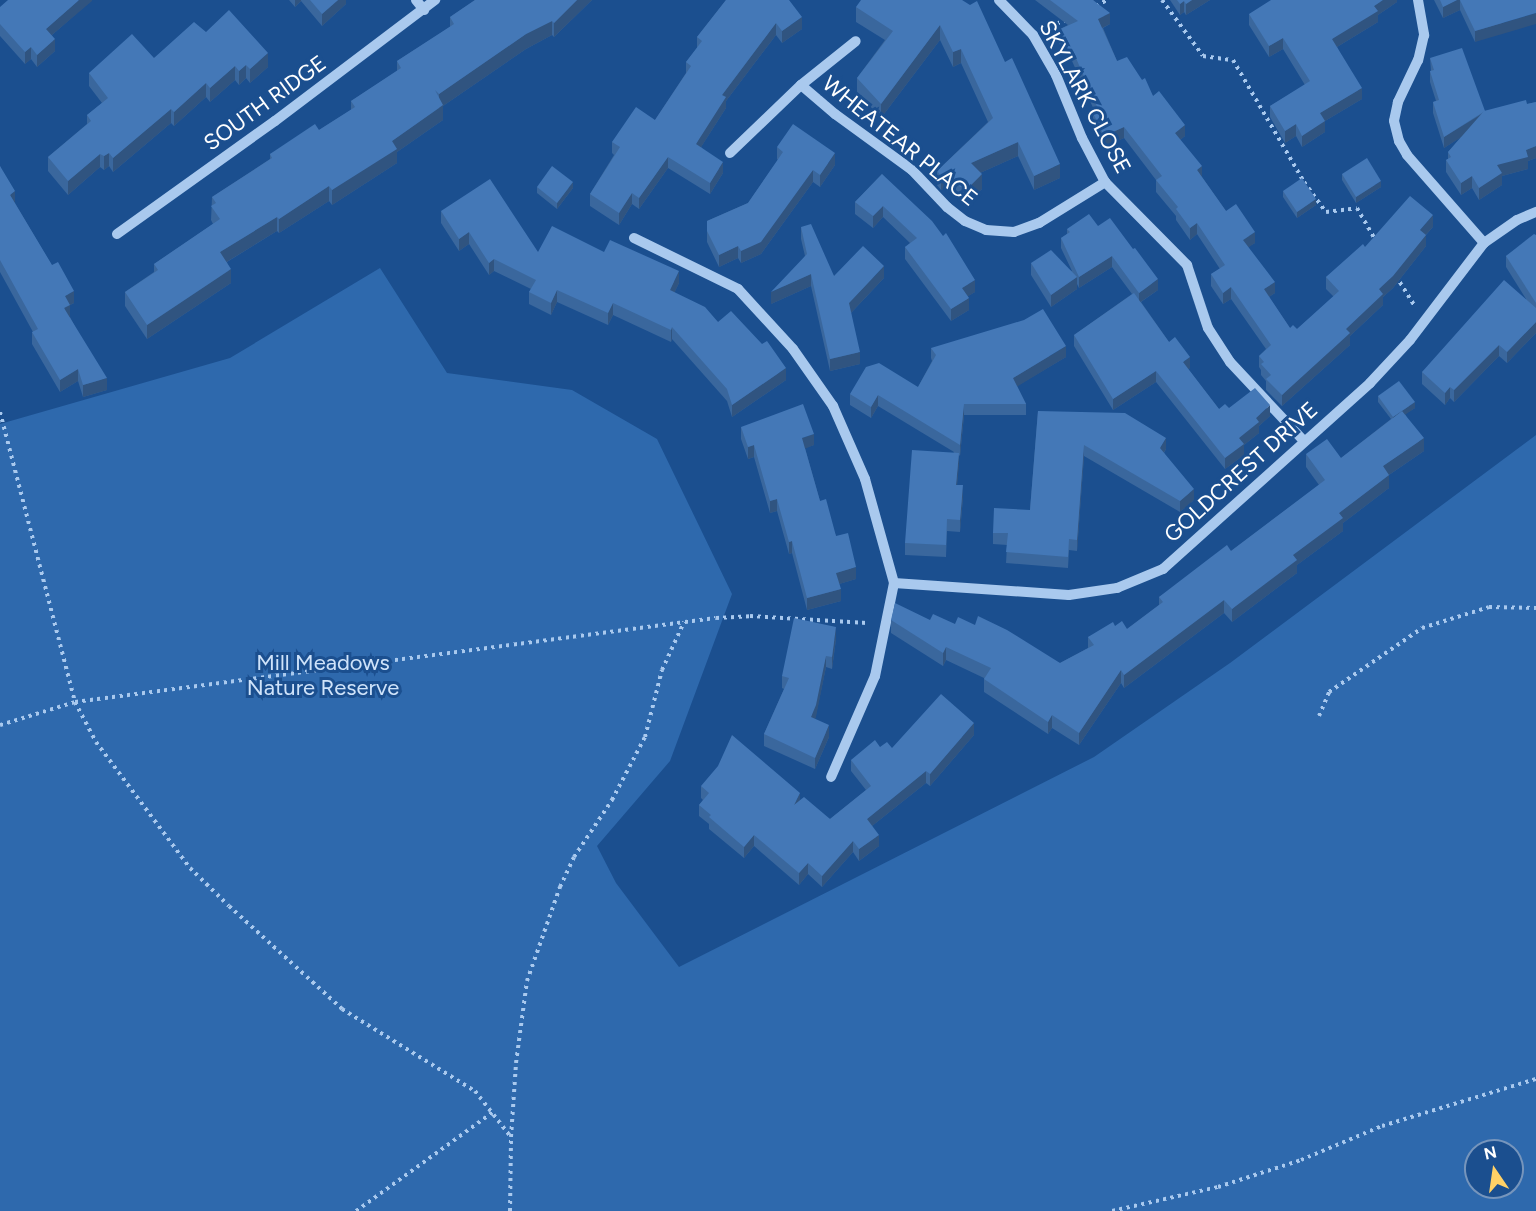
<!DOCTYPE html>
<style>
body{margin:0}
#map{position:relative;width:1536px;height:1211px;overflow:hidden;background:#1b4f8f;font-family:Figtree,sans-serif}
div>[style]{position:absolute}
.green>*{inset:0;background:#2e69ad}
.path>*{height:4px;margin-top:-2px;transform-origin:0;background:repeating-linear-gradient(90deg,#a9c9ee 0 3px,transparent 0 7.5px)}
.minor>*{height:10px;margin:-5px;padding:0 5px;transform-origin:5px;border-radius:5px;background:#a9c9ee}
.wall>*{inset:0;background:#3a679d}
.shaded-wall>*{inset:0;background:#305480}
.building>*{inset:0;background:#4478b7}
span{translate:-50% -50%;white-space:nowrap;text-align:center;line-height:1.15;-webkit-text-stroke:6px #1b4f8f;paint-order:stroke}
.street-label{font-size:22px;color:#fff}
.park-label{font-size:22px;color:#cfe3fa}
.north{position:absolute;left:1464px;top:1139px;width:60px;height:60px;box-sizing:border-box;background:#1b4f8f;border:2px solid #7695bc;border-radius:50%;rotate:347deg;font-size:16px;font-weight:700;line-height:24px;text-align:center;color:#fff}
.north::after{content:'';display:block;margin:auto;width:21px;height:27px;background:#ffd166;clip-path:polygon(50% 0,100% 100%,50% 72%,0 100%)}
</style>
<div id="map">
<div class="green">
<div style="clip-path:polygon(evenodd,380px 268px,447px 373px,572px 390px,657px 439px,732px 594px,670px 761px,597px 846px,616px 883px,679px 967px,1094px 757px,1230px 663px,1536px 435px,1536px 1211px,0 1211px,0 424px,230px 358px,380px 268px,1476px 1151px,1512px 1151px,1512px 1187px,1476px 1187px,1476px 1151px)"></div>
</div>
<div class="path">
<div style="left:1162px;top:0;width:69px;rotate:53.8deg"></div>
<div style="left:1203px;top:56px;width:30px;rotate:8deg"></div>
<div style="left:1233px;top:60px;width:141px;rotate:59.8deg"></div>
<div style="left:1304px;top:182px;width:37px;rotate:54deg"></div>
<div style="left:1326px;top:212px;width:31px;rotate:-7deg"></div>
<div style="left:1357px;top:208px;width:38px;rotate:60deg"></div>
<div style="left:1096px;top:6px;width:13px;rotate:-29deg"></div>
<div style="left:1050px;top:27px;width:17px;rotate:-25deg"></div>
<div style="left:1396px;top:276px;width:34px;rotate:58deg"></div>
<div style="left:0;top:412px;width:300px;rotate:75.5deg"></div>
<div style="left:75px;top:702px;width:45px;rotate:62.3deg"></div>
<div style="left:96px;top:742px;width:157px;rotate:53.3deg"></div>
<div style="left:190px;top:868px;width:54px;rotate:44.3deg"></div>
<div style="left:229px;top:906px;width:153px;rotate:42.3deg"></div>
<div style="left:342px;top:1009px;width:156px;rotate:31.7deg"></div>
<div style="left:475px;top:1091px;width:58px;rotate:52deg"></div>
<div style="left:511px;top:1137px;width:74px;rotate:-86.1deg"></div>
<div style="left:516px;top:1063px;width:83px;rotate:-82.4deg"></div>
<div style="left:527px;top:981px;width:100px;rotate:-70.7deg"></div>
<div style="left:560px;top:887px;width:33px;rotate:-65deg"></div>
<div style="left:574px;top:857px;width:69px;rotate:-56.3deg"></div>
<div style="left:612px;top:800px;width:71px;rotate:-62.4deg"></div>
<div style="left:645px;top:737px;width:69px;rotate:-75.8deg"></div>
<div style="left:662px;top:670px;width:53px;rotate:-65.4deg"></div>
<div style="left:1319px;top:716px;width:26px;rotate:-67deg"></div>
<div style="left:1329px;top:692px;width:113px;rotate:-34.5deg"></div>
<div style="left:1422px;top:628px;width:70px;rotate:-17.4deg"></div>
<div style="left:1489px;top:607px;width:47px;rotate:1.2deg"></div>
<div style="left:0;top:725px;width:78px;rotate:-17deg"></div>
<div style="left:75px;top:702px;width:646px;rotate:-7.47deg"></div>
<div style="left:716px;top:618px;width:34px;rotate:-3deg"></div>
<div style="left:750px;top:616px;width:117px;rotate:3.4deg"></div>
<div style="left:356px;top:1211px;width:168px;rotate:-35.8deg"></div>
<div style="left:510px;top:1211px;width:74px;rotate:-89.2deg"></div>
<div style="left:1112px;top:1211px;width:109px;rotate:-12.8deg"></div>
<div style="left:1218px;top:1187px;width:87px;rotate:-18deg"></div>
<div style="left:1301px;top:1160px;width:88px;rotate:-22.8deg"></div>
<div style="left:1382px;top:1126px;width:161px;rotate:-17deg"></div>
</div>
<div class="minor">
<div style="left:416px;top:0;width:13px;rotate:51deg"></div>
<div style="left:999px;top:0;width:49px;rotate:45.8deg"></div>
<div style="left:1033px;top:35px;width:46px;rotate:60.1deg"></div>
<div style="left:1056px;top:75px;width:68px;rotate:67.6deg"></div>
<div style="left:1082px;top:138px;width:50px;rotate:62.4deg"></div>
<div style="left:1105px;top:182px;width:117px;rotate:45.3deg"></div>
<div style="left:1187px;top:265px;width:66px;rotate:71.6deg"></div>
<div style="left:1208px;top:328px;width:40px;rotate:57.1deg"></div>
<div style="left:1230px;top:362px;width:108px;rotate:46.9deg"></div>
<div style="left:1418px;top:0;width:36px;rotate:80deg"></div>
<div style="left:1424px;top:35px;width:26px;rotate:103deg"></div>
<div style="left:1418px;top:60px;width:47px;rotate:115.5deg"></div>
<div style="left:1398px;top:102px;width:19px;rotate:102deg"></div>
<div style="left:1394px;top:121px;width:21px;rotate:76deg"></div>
<div style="left:1399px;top:141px;width:16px;rotate:60deg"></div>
<div style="left:1407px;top:155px;width:117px;rotate:48.8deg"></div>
<div style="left:801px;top:85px;width:45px;rotate:40.5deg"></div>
<div style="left:835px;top:114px;width:95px;rotate:36deg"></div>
<div style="left:912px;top:170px;width:51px;rotate:46.6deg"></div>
<div style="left:947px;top:207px;width:23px;rotate:38deg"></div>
<div style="left:965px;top:221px;width:23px;rotate:23deg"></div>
<div style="left:986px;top:230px;width:28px;rotate:4deg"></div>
<div style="left:1014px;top:232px;width:27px;rotate:-20deg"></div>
<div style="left:1039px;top:223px;width:78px;rotate:-31.8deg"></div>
<div style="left:730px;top:153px;width:98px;rotate:-43.8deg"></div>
<div style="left:801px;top:85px;width:70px;rotate:-38.7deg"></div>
<div style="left:117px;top:234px;width:194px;rotate:-35.6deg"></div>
<div style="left:275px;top:121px;width:201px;rotate:-37.1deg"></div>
<div style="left:634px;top:238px;width:116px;rotate:26.1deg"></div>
<div style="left:738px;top:289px;width:81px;rotate:47.5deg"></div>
<div style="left:793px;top:349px;width:70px;rotate:54.9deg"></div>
<div style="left:833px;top:406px;width:80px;rotate:66.3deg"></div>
<div style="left:865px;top:479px;width:108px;rotate:74.4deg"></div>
<div style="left:894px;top:583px;width:95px;rotate:101.5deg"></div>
<div style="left:875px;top:676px;width:110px;rotate:113.5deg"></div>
<div style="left:894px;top:583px;width:175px;rotate:3.9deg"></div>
<div style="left:1069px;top:595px;width:49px;rotate:-8.3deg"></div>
<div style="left:1117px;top:588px;width:50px;rotate:-22.4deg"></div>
<div style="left:1163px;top:569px;width:278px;rotate:-41.9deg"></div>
<div style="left:1370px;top:383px;width:59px;rotate:-47.1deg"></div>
<div style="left:1410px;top:340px;width:122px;rotate:-52.7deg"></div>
<div style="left:1484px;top:243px;width:40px;rotate:-34.9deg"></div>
<div style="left:1517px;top:220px;width:21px;rotate:-23deg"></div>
</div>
<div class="wall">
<div style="clip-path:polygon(92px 0,52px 35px,55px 51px,37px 67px,31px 59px,25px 64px,0 36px,0 7px)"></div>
<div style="clip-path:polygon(289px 0,346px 0,346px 4px,322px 26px,301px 1px,295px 7px)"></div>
<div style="clip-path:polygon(475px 0,592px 0,554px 37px,552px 35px,526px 49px,443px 106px,443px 120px,397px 152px,397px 163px,332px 205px,329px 201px,279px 233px,277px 231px,227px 262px,231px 283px,147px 339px,125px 306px,125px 292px,154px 272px,154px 264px,213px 224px,211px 220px,212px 197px,270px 159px,270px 154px,319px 130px,351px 110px,351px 101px,397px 71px,397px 61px,450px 27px,450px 17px)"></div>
<div style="clip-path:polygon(726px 0,802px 29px,782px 43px,776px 35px,726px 101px,726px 108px,701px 147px,723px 173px,710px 194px,668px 168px,639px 209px,632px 204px,619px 225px,590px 206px,590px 194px,614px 155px,612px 153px,612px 142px,655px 120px,686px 73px,686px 62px,697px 48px,697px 37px)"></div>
<div style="clip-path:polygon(962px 0,1060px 178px,1034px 190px,1018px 156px,980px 173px,982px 189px,969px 201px,960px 201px,947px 187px,941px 190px,937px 185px,937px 171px,988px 122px,961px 63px,953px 67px,940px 40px,881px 118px,857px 92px,857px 78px,885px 40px,856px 22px,856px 7px)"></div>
<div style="clip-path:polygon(1035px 0,1093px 0,1110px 24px,1103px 28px,1117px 61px,1142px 80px,1153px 96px,1185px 136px,1180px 140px,1202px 177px,1226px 211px,1255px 243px,1248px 247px,1275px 293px,1269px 297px,1290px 328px,1297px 329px,1334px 297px,1326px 289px,1326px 277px,1365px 247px,1433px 227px,1426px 235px,1426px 246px,1393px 288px,1383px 297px,1383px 305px,1350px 336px,1350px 345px,1282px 406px,1266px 390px,1266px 381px,1261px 375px,1261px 370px,1259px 367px,1259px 356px,1266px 349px,1231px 299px,1223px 304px,1211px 286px,1211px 274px,1220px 269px,1197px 234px,1190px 240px,1176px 220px,1176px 216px,1156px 192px,1156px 180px,1124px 138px,1104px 147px,1093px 124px,1093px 113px,1095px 112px,1072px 61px,1069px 62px,1058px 41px,1058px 30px,1068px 25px)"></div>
<div style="clip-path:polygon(1170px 0,1210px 0,1186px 15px,1184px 12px,1180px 15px)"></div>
<div style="clip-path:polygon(1397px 0,1397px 2px,1378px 15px,1378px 22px,1337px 47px,1362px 99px,1325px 121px,1325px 132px,1302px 147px,1296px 136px,1285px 143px,1270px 117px,1270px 106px,1305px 85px,1283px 49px,1269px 57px,1249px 25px,1249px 14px)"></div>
<div style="clip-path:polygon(1434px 0,1536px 0,1475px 42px,1460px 10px,1443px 18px)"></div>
<div style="clip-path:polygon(206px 32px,268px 67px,250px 83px,246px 78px,239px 85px,235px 80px,210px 102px,206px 97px,174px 126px,171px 123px,113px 172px,109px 166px,104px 170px,100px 167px,68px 195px,48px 171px,48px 157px,87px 124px,87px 115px,102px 103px,89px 86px,89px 73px,154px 58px)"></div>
<div style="clip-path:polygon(1430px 58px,1485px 111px,1527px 104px,1536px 102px,1536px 158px,1528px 161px,1528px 169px,1502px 176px,1502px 185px,1479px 200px,1472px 188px,1461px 195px,1446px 172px,1446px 160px,1448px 159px,1448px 152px,1461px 137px,1444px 148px,1433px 113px,1433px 102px,1436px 101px,1430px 82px,1430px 71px,1431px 71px)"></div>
<div style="clip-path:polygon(777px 147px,835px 165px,820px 187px,813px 182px,761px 254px,741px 263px,738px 258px,719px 267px,707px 242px,707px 221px,748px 203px,778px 160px,777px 159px)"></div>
<div style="clip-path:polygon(0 166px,15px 203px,74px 303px,70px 305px,70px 317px,107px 390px,83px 397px,78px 381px,60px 392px,32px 344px,32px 332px,33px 332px,0 272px)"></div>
<div style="clip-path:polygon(882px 174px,975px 292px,968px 296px,969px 310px,951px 321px,905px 259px,905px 247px,910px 243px,883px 217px,873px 228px,855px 214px,855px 202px)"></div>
<div style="clip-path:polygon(1342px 174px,1381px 187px,1356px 203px,1342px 180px)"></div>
<div style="clip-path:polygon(537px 187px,573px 188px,557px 209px,537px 193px)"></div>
<div style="clip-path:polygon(1283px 191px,1316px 205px,1297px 218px,1283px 197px)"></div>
<div style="clip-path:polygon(441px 211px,538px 252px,604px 252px,679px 283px,674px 293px,718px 322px,786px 380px,732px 417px,727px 401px,672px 339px,671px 342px,613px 315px,608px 325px,557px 302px,551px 315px,529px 304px,529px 292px,531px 289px,494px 271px,489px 275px,469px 244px,459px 251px,441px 223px)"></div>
<div style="clip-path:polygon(1098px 226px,1158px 290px,1141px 302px,1169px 342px,1190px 368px,1188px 369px,1219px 409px,1229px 408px,1270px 416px,1259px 426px,1259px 433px,1244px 445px,1244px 455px,1225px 469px,1156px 382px,1113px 410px,1074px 346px,1074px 335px,1132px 294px,1112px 267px,1079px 288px,1077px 284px,1077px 289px,1051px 307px,1031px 275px,1031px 263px,1072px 271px,1061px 248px,1061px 238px,1067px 234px,1067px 229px)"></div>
<div style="clip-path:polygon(801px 227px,834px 276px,884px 278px,851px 313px,860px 364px,830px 371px,811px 286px,771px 304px,805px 256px,801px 239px)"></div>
<div style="clip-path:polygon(1536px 235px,1536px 333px,1507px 363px,1499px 356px,1454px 402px,1450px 398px,1445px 405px,1422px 384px,1422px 372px,1526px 299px,1506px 267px,1506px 256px)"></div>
<div style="clip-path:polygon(931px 348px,1066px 357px,1017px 386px,1026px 404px,1026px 415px,964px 415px,960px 456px,959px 455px,957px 485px,963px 497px,960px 532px,947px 531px,946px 557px,905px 555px,905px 543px,954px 452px,878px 406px,871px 418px,850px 405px,850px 394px,918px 387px,932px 361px,931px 358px)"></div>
<div style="clip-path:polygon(1378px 396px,1415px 408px,1405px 414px,1424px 451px,1389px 475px,1389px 488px,1343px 523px,1343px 531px,1297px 565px,1297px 573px,1232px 622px,1224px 613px,1124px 688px,1121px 683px,1079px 745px,1052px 728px,1048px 734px,984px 692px,984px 678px,946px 660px,943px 666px,891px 633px,891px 620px,930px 620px,955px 624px,1060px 663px,1088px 648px,1088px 637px,1115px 626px,1127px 629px,1159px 605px,1159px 597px,1231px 551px,1319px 485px,1306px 467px,1306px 454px,1341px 458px,1391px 419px,1378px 402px)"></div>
<div style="clip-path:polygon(1038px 411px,1166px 449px,1164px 453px,1194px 500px,1180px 512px,1084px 456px,1077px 551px,1069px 550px,1068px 568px,1006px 563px,1007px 545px,993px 544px,993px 533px,1030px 510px)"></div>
<div style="clip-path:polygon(741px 427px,814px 445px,805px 448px,820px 501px,856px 579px,839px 584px,841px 601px,807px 610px,792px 553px,789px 554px,777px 511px,770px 513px,754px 457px,748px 459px,741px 439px)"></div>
<div style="clip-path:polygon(836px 639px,832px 669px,826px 667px,815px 719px,829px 737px,815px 769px,764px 746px,764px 734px,784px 689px,782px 688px,782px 676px)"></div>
<div style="clip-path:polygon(974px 735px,930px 786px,926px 783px,872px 826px,879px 846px,859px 861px,853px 852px,822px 887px,808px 874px,799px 885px,754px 846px,744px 858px,709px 829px,709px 824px,699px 816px,699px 805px,703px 800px,701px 798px,701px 786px,800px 801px,830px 819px,866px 790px,851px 771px,851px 760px,880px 747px,892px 748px)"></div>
</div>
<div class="shaded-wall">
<div style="clip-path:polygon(79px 0,92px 0,92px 1px,46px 40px,46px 29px)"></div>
<div style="clip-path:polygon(295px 0,301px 0,301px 1px,295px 7px)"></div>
<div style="clip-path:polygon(338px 0,346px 0,346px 4px,322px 26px,322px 14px)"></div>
<div style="clip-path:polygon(577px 0,592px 0,554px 37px,554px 23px)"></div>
<div style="clip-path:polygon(1192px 0,1210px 0,1186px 15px,1186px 4px)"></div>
<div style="clip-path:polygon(1383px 0,1397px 0,1397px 2px,1378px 15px,1378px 22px,1332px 50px,1332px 39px,1374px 6px)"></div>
<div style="clip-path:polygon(1457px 0,1460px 0,1460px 10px,1443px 18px,1443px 7px)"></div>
<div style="clip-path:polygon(1184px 1px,1184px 12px,1180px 15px,1180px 4px)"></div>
<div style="clip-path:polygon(1110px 13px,1110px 24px,1098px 30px,1098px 19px)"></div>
<div style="clip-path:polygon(1536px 13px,1536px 24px,1475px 42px,1475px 31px)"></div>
<div style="clip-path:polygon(802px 17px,802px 29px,782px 43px,782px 31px)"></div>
<div style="clip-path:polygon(552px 21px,552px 35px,526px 49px,443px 106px,443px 120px,397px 152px,397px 163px,332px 205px,332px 190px,392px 141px,439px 108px,439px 94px,526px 34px)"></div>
<div style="clip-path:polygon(776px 23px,776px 35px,726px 101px,726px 108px,696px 155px,696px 144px,722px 95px)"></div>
<div style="clip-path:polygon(940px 25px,940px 40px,881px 118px,881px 104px)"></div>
<div style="clip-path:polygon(1283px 38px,1283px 49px,1269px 57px,1269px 46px)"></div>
<div style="clip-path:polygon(55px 39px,55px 51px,37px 67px,37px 55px)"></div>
<div style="clip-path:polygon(31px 47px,31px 59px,25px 64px,25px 52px)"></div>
<div style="clip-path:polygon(961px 49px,961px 63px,953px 67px,953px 52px)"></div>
<div style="clip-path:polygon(1072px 49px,1072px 61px,1069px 62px,1069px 51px)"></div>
<div style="clip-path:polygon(268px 53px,268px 67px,250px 83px,250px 69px)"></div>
<div style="clip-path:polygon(246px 65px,246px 78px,239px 85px,239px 71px)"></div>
<div style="clip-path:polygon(235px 66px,235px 80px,210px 102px,210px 88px)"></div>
<div style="clip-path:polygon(206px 83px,206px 97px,174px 126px,174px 112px)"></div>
<div style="clip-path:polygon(1362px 88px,1362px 99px,1325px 121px,1325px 132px,1302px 147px,1302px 136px,1320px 113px)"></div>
<div style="clip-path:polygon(171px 109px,171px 123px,113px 172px,113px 158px)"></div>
<div style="clip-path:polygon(1485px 112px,1485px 122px,1444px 148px,1444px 137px)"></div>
<div style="clip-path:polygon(1296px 124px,1296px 136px,1285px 143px,1285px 131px)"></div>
<div style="clip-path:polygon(1185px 125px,1185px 136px,1175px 144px,1175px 133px)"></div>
<div style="clip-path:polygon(1124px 127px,1124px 138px,1104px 147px,1104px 136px)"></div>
<div style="clip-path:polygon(1018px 142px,1018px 156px,971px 177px,971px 163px)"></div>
<div style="clip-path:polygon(1536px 146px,1536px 158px,1528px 161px,1528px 169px,1502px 176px,1502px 185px,1479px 200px,1479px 188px,1497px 165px,1526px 150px)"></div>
<div style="clip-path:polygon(109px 153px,109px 166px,104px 170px,104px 156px)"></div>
<div style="clip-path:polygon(835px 153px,835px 165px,820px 187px,820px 175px)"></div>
<div style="clip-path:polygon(100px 154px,100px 167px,68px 195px,68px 181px)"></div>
<div style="clip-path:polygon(668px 157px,668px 168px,639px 209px,639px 198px)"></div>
<div style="clip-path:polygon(723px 162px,723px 173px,710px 194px,710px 183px)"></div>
<div style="clip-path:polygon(1060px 164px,1060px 178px,1034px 190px,1034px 176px)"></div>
<div style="clip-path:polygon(1202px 166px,1202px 177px,1197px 170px)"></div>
<div style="clip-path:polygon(813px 170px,813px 182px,761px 254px,741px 263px,741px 251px)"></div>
<div style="clip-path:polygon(947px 173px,947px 187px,941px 190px,941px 176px)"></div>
<div style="clip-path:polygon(982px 174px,982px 189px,969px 201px,969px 187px)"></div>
<div style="clip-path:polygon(1472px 176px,1472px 188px,1461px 195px,1461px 183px)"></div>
<div style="clip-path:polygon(1381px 181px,1381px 187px,1356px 203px,1356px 197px)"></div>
<div style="clip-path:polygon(573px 182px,573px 188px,557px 209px,557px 203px)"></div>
<div style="clip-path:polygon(329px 186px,329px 201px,279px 233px,279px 219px)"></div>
<div style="clip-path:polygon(15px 191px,15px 203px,10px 195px)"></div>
<div style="clip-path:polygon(632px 193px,632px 204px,619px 225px,619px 213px)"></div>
<div style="clip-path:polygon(1316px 199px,1316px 205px,1297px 218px,1297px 212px)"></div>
<div style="clip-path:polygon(883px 206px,883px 217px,873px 228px,873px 216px)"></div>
<div style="clip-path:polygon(1433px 215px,1433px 227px,1420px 241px,1420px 230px)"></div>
<div style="clip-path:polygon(277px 217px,277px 231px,220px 266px,220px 252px)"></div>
<div style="clip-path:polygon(1197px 223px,1197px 234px,1190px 240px,1190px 228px)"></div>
<div style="clip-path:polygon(469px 232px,469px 244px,459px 251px,459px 239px)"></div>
<div style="clip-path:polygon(1255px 232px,1255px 243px,1243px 251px,1243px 240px)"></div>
<div style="clip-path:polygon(1426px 235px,1426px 246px,1393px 288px,1383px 297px,1383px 305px,1350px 336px,1350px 345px,1282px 406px,1282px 395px,1379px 289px)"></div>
<div style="clip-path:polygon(738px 246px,738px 258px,719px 267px,719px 255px)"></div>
<div style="clip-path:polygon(1112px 256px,1112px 267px,1079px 288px,1079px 277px)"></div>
<div style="clip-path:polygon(494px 259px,494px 271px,489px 275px,489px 263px)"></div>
<div style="clip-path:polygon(884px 266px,884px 278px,849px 315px,849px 303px)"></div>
<div style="clip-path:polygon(231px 269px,231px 283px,147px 339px,147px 325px)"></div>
<div style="clip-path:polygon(679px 271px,679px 283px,670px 302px,670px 290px)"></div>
<div style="clip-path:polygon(811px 274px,811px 286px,771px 304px,771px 292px)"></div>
<div style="clip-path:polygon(1077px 277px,1077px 289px,1051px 307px,1051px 295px)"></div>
<div style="clip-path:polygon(1158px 279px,1158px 290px,1139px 303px,1139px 293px)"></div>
<div style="clip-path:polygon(975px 280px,975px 292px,962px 300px,962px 288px)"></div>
<div style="clip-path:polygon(1275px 282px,1275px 293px,1264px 300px,1264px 289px)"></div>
<div style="clip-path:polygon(1231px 287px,1231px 299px,1223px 304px,1223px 293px)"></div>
<div style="clip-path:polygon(557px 290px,557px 302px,551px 315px,551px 303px)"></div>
<div style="clip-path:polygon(74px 291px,74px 303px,70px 305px,70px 317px,64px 320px,65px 296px)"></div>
<div style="clip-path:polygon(969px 298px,969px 310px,951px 321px,951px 309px)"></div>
<div style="clip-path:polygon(613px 303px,613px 315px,608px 325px,608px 313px)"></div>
<div style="clip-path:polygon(1536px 322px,1536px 333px,1507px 363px,1507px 352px)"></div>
<div style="clip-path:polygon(672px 327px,672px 339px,671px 342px,671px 330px)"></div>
<div style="clip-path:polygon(1499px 345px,1499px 356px,1454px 402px,1454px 390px)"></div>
<div style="clip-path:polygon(1066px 346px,1066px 357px,1013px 389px,1013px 378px)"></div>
<div style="clip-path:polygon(860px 352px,860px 364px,830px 371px,830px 359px)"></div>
<div style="clip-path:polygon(1190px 357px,1190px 368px,1183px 373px,1183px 362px)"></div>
<div style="clip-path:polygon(786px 368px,786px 380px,732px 417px,732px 405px)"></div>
<div style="clip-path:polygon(78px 369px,78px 381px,60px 392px,60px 380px)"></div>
<div style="clip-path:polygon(1156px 371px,1156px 382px,1113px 410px,1113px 399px)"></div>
<div style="clip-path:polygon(107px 378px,107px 390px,83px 397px,83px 385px)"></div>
<div style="clip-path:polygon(1450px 387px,1450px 398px,1445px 405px,1445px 393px)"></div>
<div style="clip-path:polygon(878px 395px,878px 406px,871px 418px,871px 407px)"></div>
<div style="clip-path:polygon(1415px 402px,1415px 408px,1393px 423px,1393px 417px)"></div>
<div style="clip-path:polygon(964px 404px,964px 415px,960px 456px,960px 445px)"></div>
<div style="clip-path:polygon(1270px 405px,1270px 416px,1259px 426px,1259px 433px,1244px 445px,1244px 455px,1225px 469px,1225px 458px,1239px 438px,1256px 418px)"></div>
<div style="clip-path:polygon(814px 434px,814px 445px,802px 450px,802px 438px)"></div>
<div style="clip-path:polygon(1166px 438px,1166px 449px,1160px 459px,1160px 448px)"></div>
<div style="clip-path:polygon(1424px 438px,1424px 451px,1383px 479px,1383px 466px)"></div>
<div style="clip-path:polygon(754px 445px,754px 457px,748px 459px,748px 447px)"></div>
<div style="clip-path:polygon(1084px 445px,1084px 456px,1077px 551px,1077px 540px)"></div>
<div style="clip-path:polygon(959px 453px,959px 465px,956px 497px,956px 485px)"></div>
<div style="clip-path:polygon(1389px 475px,1389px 488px,1343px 523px,1343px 531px,1297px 565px,1297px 573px,1232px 622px,1232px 609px,1339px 513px)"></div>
<div style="clip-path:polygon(963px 485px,963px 497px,960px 532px,960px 520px)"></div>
<div style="clip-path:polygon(1194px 489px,1194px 500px,1180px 512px,1180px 501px)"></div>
<div style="clip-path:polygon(777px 499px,777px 511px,770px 513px,770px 501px)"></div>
<div style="clip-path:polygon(792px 541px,792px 553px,789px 554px,789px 542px)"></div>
<div style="clip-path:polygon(856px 567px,856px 579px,836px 585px,836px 573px)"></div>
<div style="clip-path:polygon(841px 589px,841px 601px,807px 610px,807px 598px)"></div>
<div style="clip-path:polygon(1224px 600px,1224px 613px,1124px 688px,1124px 675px)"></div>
<div style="clip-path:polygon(836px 627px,836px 639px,832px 669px,832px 657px)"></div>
<div style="clip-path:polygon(946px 647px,946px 660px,943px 666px,943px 653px)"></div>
<div style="clip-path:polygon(826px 656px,826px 667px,816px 717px,811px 729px,811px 717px)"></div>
<div style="clip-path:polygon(1121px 670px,1121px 683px,1079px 745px,1079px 733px)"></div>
<div style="clip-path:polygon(1052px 715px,1052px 728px,1048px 734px,1048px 722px)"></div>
<div style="clip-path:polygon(974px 723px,974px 735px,930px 786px,930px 774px)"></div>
<div style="clip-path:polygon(829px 725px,829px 737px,815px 769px,815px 758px)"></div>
<div style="clip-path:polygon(926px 771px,926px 783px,867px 830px,867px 819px)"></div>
<div style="clip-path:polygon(800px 793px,800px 804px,794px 805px)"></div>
<div style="clip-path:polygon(754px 835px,754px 846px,744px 858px,744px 847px)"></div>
<div style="clip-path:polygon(879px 835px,879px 846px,859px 861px,859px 849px)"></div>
<div style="clip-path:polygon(853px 841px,853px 852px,822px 887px,822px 876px)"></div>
<div style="clip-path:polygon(808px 863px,808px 874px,799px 885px,799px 873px)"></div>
</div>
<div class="building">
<div style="clip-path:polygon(8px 0,79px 0,46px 29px,55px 39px,37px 55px,31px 47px,25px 52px,0 24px,0 7px)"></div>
<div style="clip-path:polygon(310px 0,338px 0,322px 14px)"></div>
<div style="clip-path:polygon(475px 0,577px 0,554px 23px,552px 21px,526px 34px,439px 94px,435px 90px,443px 105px,392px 141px,397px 149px,332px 190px,329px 186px,279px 219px,277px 217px,220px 252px,231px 269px,147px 325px,125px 292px,158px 270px,154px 264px,220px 219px,211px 206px,216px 203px,212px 197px,272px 158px,270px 154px,315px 124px,319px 130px,355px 107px,351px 101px,401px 68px,397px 61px,454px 24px,450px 17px)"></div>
<div style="clip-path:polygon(726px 0,789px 0,802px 17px,782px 31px,776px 23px,722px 95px,726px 97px,696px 144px,723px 162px,710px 183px,668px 157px,639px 198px,632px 193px,619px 213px,590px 194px,620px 147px,612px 142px,636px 107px,655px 120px,691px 66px,686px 62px,702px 41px,697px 37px)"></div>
<div style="clip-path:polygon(861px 0,962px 0,970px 5px,977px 1px,1005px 62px,1012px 58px,1060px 164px,1034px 176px,1018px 142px,971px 163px,982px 174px,969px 187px,960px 187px,947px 173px,941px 176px,937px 171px,993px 118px,961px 49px,953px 52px,940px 25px,881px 104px,857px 78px,893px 31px,856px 7px)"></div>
<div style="clip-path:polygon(1050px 0,1093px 0,1110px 13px,1098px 19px,1117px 61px,1127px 57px,1142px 80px,1145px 78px,1153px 96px,1159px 91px,1185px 125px,1175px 133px,1202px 166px,1197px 170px,1226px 211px,1236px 204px,1255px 232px,1243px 240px,1275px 282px,1264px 289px,1290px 328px,1293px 325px,1297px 329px,1339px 291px,1326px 277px,1363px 244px,1365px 247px,1410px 196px,1433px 215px,1420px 230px,1426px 235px,1393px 276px,1379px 289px,1383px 294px,1346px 329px,1350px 333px,1282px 395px,1266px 379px,1271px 375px,1261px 364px,1264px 362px,1259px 356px,1271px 345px,1231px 287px,1223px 293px,1211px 274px,1225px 265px,1197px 223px,1190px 228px,1176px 209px,1178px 207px,1156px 180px,1162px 176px,1124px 127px,1104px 136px,1093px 113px,1099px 111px,1072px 49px,1069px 51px,1058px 30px,1078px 21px)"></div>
<div style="clip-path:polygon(1177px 0,1192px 0,1186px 4px,1184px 1px,1180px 4px)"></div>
<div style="clip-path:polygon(1271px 0,1383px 0,1374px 6px,1378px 11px,1332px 39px,1362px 88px,1320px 113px,1325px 121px,1302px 136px,1296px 124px,1285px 131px,1270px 106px,1310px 81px,1283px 38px,1269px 46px,1249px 14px)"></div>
<div style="clip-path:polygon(1440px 0,1457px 0,1443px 7px)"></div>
<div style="clip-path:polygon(1460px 0,1536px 0,1536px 13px,1475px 31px)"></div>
<div style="clip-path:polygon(229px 10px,268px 53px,250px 69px,246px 65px,239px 71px,235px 66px,210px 88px,206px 83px,174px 112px,171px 109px,113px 158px,109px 153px,104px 156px,100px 154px,68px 181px,48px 157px,91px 121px,87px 115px,108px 98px,89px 73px,132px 34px,154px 58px,194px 22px,206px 32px)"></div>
<div style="clip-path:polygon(1462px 48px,1485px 111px,1444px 137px,1433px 102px,1439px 100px,1430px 71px,1434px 70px,1430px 58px)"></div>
<div style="clip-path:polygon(1526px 100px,1527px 104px,1536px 102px,1536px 146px,1526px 150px,1528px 157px,1497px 165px,1502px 173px,1479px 188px,1472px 176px,1461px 183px,1446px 160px,1451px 157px,1448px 152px,1484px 111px)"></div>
<div style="clip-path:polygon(793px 124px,835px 153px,820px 175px,813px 170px,761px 242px,741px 251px,738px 246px,719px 255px,707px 231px,707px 221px,748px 203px,783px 152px,777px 147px)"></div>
<div style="clip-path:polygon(1367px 158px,1381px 181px,1356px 197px,1342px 174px)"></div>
<div style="clip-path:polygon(0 166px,15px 191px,10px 195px,52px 265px,58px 262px,74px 291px,65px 296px,70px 305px,64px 308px,107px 378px,83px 385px,78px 369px,60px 380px,32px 332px,38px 329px,0 260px)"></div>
<div style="clip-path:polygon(552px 166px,573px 182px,557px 203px,537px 187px)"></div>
<div style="clip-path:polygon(882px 174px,932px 221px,943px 236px,946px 233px,975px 280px,962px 288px,969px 298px,951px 309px,905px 247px,917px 238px,883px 206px,873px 216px,855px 202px)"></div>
<div style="clip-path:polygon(1302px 178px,1316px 199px,1297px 212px,1283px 191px)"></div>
<div style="clip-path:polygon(490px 179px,538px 252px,552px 226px,604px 252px,610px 240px,679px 271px,670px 290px,705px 307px,718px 322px,731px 311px,762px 344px,767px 341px,786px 368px,732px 405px,727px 389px,672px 327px,671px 330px,613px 303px,608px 313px,557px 290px,551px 303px,529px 292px,536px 280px,494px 259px,489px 263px,469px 232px,459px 239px,441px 211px)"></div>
<div style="clip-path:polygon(1089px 214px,1098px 226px,1110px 218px,1133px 249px,1135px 248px,1158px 279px,1139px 293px,1112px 256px,1079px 277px,1061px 238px,1070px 232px,1067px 229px)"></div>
<div style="clip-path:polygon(811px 224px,834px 276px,863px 246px,884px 266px,849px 303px,860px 352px,830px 359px,811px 274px,771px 292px,807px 254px,801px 227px)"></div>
<div style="clip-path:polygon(1534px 234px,1536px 235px,1536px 303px,1506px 256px)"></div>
<div style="clip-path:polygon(1051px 250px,1077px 277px,1051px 295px,1031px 263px)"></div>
<div style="clip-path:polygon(1504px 280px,1536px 308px,1536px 322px,1507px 352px,1499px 345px,1454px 390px,1450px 387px,1445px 393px,1422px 372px)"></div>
<div style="clip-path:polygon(1134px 293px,1169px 342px,1175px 337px,1190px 357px,1183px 362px,1219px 409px,1225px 404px,1229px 408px,1255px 388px,1270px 405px,1256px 418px,1259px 422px,1239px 438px,1244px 444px,1225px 458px,1156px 371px,1113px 399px,1074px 335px)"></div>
<div style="clip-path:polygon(1043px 309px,1066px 346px,1013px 378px,1026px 404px,964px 404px,960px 445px,878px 395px,871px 407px,850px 394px,866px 367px,879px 363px,918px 387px,936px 355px,931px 348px,1024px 320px)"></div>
<div style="clip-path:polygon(1399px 381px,1415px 402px,1393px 417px,1378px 396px)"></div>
<div style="clip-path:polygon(803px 404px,814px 434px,802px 438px,820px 501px,826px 499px,836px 536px,848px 533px,856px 567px,836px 573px,841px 589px,807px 598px,792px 541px,789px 542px,777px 499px,770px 501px,754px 445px,748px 447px,741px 427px)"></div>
<div style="clip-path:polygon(1038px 411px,1125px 413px,1166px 438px,1160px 448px,1194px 489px,1180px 501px,1084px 445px,1077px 540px,1069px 539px,1068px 557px,1006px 552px,1008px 533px,993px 533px,994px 508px,1030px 510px)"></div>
<div style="clip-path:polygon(1402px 411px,1424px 438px,1383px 466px,1389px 475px,1339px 513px,1343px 518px,1293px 555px,1297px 560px,1232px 609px,1224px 600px,1124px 675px,1121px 670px,1079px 733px,1052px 715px,1048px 722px,984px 679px,991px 668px,946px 647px,943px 653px,891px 620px,895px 603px,930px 620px,933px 614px,955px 624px,958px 617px,975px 625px,978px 616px,1007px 630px,1060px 663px,1094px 645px,1088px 637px,1113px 622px,1115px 626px,1122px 621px,1127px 629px,1163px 602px,1159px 597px,1206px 561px,1227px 545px,1231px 551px,1325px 480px,1306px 454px,1327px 439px,1341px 458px)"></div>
<div style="clip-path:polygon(912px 450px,959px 453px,956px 485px,963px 485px,960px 520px,947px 519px,946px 545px,905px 543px)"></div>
<div style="clip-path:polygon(794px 618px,836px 627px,832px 657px,826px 656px,816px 705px,811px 717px,829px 725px,815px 758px,764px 734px,789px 678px,782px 676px)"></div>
<div style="clip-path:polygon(941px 694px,974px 723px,930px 774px,926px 771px,867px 819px,879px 835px,859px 849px,853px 841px,822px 876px,808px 863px,799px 873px,754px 835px,744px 847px,709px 817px,711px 815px,699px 805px,709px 793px,701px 786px,718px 766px,732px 735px,800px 793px,794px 805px,804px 797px,830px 819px,871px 786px,851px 760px,875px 740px,880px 747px,887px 742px,892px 748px)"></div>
</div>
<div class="street-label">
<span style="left:1085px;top:97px;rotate:62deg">SKYLARK CLOSE</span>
<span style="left:265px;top:103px;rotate:-36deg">SOUTH RIDGE</span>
<span style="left:900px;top:141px;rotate:39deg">WHEATEAR PLACE</span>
<span style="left:1241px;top:472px;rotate:-42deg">GOLDCREST DRIVE</span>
</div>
<div class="park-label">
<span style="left:323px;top:675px">Mill Meadows<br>Nature Reserve</span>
</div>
<div class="north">N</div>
</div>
